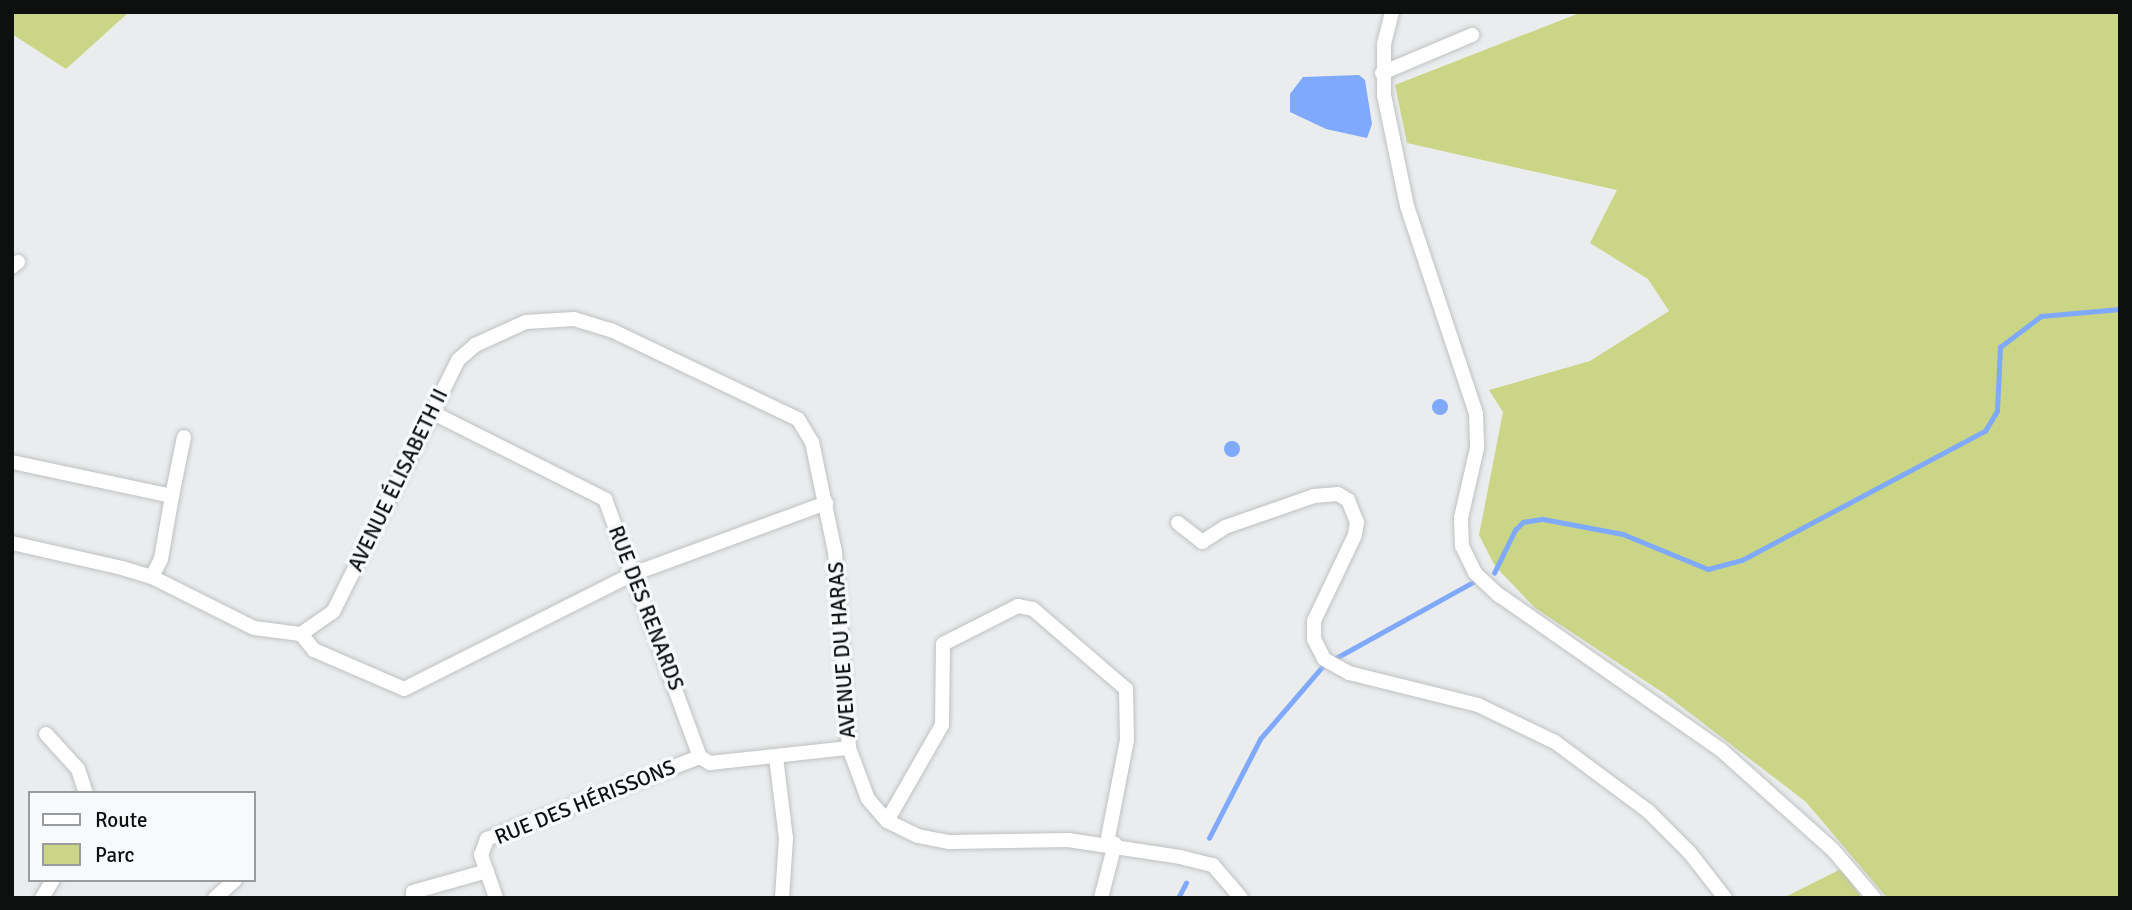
<!DOCTYPE html>
<meta charset="utf-8">
<style>
body{margin:0}
#map{position:relative;width:2132px;height:910px;overflow:hidden;background:#eaeced;font-family:Signika,sans-serif}
div>[style]{position:absolute}
.green>*{inset:0;background:#cbd586}
.water>*{inset:0;background:#7fa9fc}
.round{border-radius:50%}
.stream>*{height:4.5px;margin:-2.25px;padding:0 2.25px;transform-origin:2.25px;border-radius:2.25px;background:#7fa9fc}
.roads{filter:drop-shadow(0 0 2px #bfc1c2) drop-shadow(0 0 2px #bfc1c2)}
.minor>*{height:14px;margin:-7px;padding:0 7px;transform-origin:7px;border-radius:7px;background:#fff}
span{translate:-50% -50%;white-space:nowrap;text-align:center;line-height:1.15;-webkit-text-stroke:7px #f8f9fb;paint-order:stroke}
.street-label{font-size:21px;color:#0e0f0f}
.frame{position:absolute;inset:0;border:14px solid #0e0f0f;pointer-events:none}
.legend{position:absolute;left:28px;top:791px;width:228px;height:91px;box-sizing:border-box;background:#f8f9fb;border:2px solid #9a9b9d;margin:0;padding:9px 12px;list-style:none;font-size:21px;color:#0e0f0f}
.legend li{display:flex;align-items:center;gap:14px;height:35px}
.legend b{width:35px;border:2px solid #9a9b9d}
</style>
<div id="map">
<div class="green">
<div style="clip-path:polygon(12px 12px,129px 12px,66px 69px,12px 34px)"></div>
<div style="clip-path:polygon(1582px 12px,2120px 12px,2120px 898px,1887px 898px,1806px 802px,1665px 694px,1535px 608px,1495px 566px,1479px 535px,1503px 412px,1489px 390px,1590px 361px,1669px 311px,1648px 279px,1590px 243px,1617px 190px,1407px 143px,1395px 85px)"></div>
<div style="clip-path:polygon(1841px 869px,1862px 898px,1783px 898px)"></div>
</div>
<div class="water">
<div style="clip-path:polygon(1359px 75px,1365px 80px,1372px 124px,1367px 138px,1326px 129px,1290px 112px,1290px 94px,1303px 77px)"></div>
<div class="round" style="left:1432px;top:399px;width:16px;height:16px"></div>
<div class="round" style="left:1224px;top:441px;width:16px;height:16px"></div>
</div>
<div class="stream">
<div style="left:1494px;top:573px;width:48px;rotate:-64deg"></div>
<div style="left:1515px;top:530px;width:11px;rotate:-45deg"></div>
<div style="left:1523px;top:522px;width:20px;rotate:-9deg"></div>
<div style="left:1543px;top:519px;width:81px;rotate:10.6deg"></div>
<div style="left:1623px;top:534px;width:92px;rotate:22.4deg"></div>
<div style="left:1708px;top:569px;width:35px;rotate:-15deg"></div>
<div style="left:1742px;top:560px;width:275px;rotate:-28deg"></div>
<div style="left:1985px;top:431px;width:23px;rotate:-59deg"></div>
<div style="left:1997px;top:411px;width:64px;rotate:-87.3deg"></div>
<div style="left:2000px;top:347px;width:51px;rotate:-37.1deg"></div>
<div style="left:2041px;top:316px;width:79px;rotate:-5.1deg"></div>
<div style="left:1336px;top:658px;width:157px;rotate:-29deg"></div>
<div style="left:1209px;top:838px;width:111px;rotate:-62.7deg"></div>
<div style="left:1260px;top:739px;width:94px;rotate:-49.3deg"></div>
<div style="left:1178px;top:898px;width:17px;rotate:-62deg"></div>
</div>
<div class="roads">
<div class="minor">
<div style="left:1392px;top:12px;width:34px;rotate:104deg"></div>
<div style="left:1384px;top:45px;width:50px;rotate:90deg"></div>
<div style="left:1384px;top:95px;width:113px;rotate:78.3deg"></div>
<div style="left:1407px;top:206px;width:219px;rotate:71.6deg"></div>
<div style="left:1476px;top:414px;width:34px;rotate:88deg"></div>
<div style="left:1477px;top:448px;width:72px;rotate:102.9deg"></div>
<div style="left:1461px;top:518px;width:28px;rotate:88deg"></div>
<div style="left:1462px;top:546px;width:30px;rotate:64deg"></div>
<div style="left:1475px;top:573px;width:33px;rotate:43deg"></div>
<div style="left:1499px;top:595px;width:269px;rotate:34.9deg"></div>
<div style="left:1720px;top:749px;width:152px;rotate:41.8deg"></div>
<div style="left:1833px;top:850px;width:63px;rotate:49.5deg"></div>
<div style="left:1382px;top:73px;width:98px;rotate:-22.9deg"></div>
<div style="left:12px;top:267px;width:8px;rotate:-40deg"></div>
<div style="left:431px;top:412px;width:195px;rotate:26.6deg"></div>
<div style="left:605px;top:499px;width:275px;rotate:69.8deg"></div>
<div style="left:700px;top:757px;width:12px;rotate:31deg"></div>
<div style="left:710px;top:763px;width:140px;rotate:-6.2deg"></div>
<div style="left:12px;top:462px;width:164px;rotate:12deg"></div>
<div style="left:172px;top:496px;width:64px;rotate:99.9deg"></div>
<div style="left:161px;top:559px;width:20px;rotate:117deg"></div>
<div style="left:172px;top:496px;width:60px;rotate:-78.5deg"></div>
<div style="left:1178px;top:523px;width:31px;rotate:38deg"></div>
<div style="left:1202px;top:542px;width:27px;rotate:-33deg"></div>
<div style="left:1225px;top:527px;width:94px;rotate:-19.2deg"></div>
<div style="left:1314px;top:496px;width:24px;rotate:-5deg"></div>
<div style="left:1338px;top:494px;width:12px;rotate:31deg"></div>
<div style="left:1348px;top:500px;width:24px;rotate:68deg"></div>
<div style="left:1357px;top:522px;width:13px;rotate:99deg"></div>
<div style="left:1355px;top:535px;width:95px;rotate:115.5deg"></div>
<div style="left:1314px;top:621px;width:18px;rotate:90deg"></div>
<div style="left:1314px;top:639px;width:22px;rotate:63deg"></div>
<div style="left:1324px;top:659px;width:29px;rotate:29deg"></div>
<div style="left:1349px;top:673px;width:133px;rotate:13.9deg"></div>
<div style="left:1478px;top:705px;width:85px;rotate:25.7deg"></div>
<div style="left:1555px;top:742px;width:116px;rotate:36.6deg"></div>
<div style="left:1648px;top:811px;width:59px;rotate:45deg"></div>
<div style="left:1690px;top:853px;width:57px;rotate:52.1deg"></div>
<div style="left:12px;top:543px;width:113px;rotate:12.8deg"></div>
<div style="left:122px;top:568px;width:31px;rotate:17deg"></div>
<div style="left:152px;top:577px;width:114px;rotate:26.6deg"></div>
<div style="left:254px;top:628px;width:47px;rotate:7.3deg"></div>
<div style="left:301px;top:634px;width:39px;rotate:-35deg"></div>
<div style="left:333px;top:612px;width:281px;rotate:-63.6deg"></div>
<div style="left:458px;top:360px;width:23px;rotate:-41deg"></div>
<div style="left:475px;top:345px;width:56px;rotate:-24.3deg"></div>
<div style="left:526px;top:322px;width:48px;rotate:-3.6deg"></div>
<div style="left:574px;top:319px;width:39px;rotate:17deg"></div>
<div style="left:611px;top:330px;width:207px;rotate:25.5deg"></div>
<div style="left:798px;top:419px;width:27px;rotate:59deg"></div>
<div style="left:812px;top:442px;width:112px;rotate:78.2deg"></div>
<div style="left:835px;top:552px;width:196px;rotate:85.9deg"></div>
<div style="left:849px;top:748px;width:54px;rotate:69.6deg"></div>
<div style="left:868px;top:799px;width:29px;rotate:49deg"></div>
<div style="left:887px;top:821px;width:34px;rotate:26deg"></div>
<div style="left:918px;top:836px;width:33px;rotate:11deg"></div>
<div style="left:950px;top:842px;width:118px;rotate:-1deg"></div>
<div style="left:1068px;top:840px;width:113px;rotate:8.6deg"></div>
<div style="left:1180px;top:857px;width:34px;rotate:14deg"></div>
<div style="left:1213px;top:865px;width:43px;rotate:49.7deg"></div>
<div style="left:301px;top:634px;width:21px;rotate:51deg"></div>
<div style="left:314px;top:650px;width:98px;rotate:23.4deg"></div>
<div style="left:404px;top:689px;width:256px;rotate:-26.7deg"></div>
<div style="left:633px;top:574px;width:206px;rotate:-20.2deg"></div>
<div style="left:46px;top:734px;width:47px;rotate:47.6deg"></div>
<div style="left:78px;top:769px;width:25px;rotate:72deg"></div>
<div style="left:776px;top:757px;width:82px;rotate:83deg"></div>
<div style="left:786px;top:838px;width:60px;rotate:93.8deg"></div>
<div style="left:887px;top:821px;width:111px;rotate:-60.2deg"></div>
<div style="left:942px;top:725px;width:81px;rotate:-89.3deg"></div>
<div style="left:943px;top:644px;width:84px;rotate:-26.9deg"></div>
<div style="left:1018px;top:606px;width:15px;rotate:11deg"></div>
<div style="left:1033px;top:609px;width:123px;rotate:40.7deg"></div>
<div style="left:1126px;top:689px;width:51px;rotate:88.9deg"></div>
<div style="left:1127px;top:740px;width:105px;rotate:101deg"></div>
<div style="left:42px;top:898px;width:21px;rotate:-59deg"></div>
<div style="left:215px;top:898px;width:27px;rotate:-42deg"></div>
<div style="left:413px;top:898px;width:6px;rotate:-90deg"></div>
<div style="left:413px;top:892px;width:77px;rotate:-15.8deg"></div>
<div style="left:496px;top:898px;width:46px;rotate:-109.2deg"></div>
<div style="left:481px;top:855px;width:17px;rotate:-69deg"></div>
<div style="left:487px;top:839px;width:228px;rotate:-21.1deg"></div>
<div style="left:1101px;top:898px;width:56px;rotate:-75.5deg"></div>
</div>
</div>
<div class="street-label">
<span style="left:398px;top:480px;rotate:-64deg">AVENUE ÉLISABETH II</span>
<span style="left:646px;top:608px;rotate:69deg">RUE DES RENARDS</span>
<span style="left:842px;top:650px;rotate:-94deg">AVENUE DU HARAS</span>
<span style="left:585px;top:802px;rotate:-22deg">RUE DES HÉRISSONS</span>
</div>
<div class="frame"></div>
<ul class="legend">
<li><b style="height:9px;background:#fff"></b>Route</li>
<li><b style="height:19px;background:#cbd586"></b>Parc</li>
</ul>
</div>
